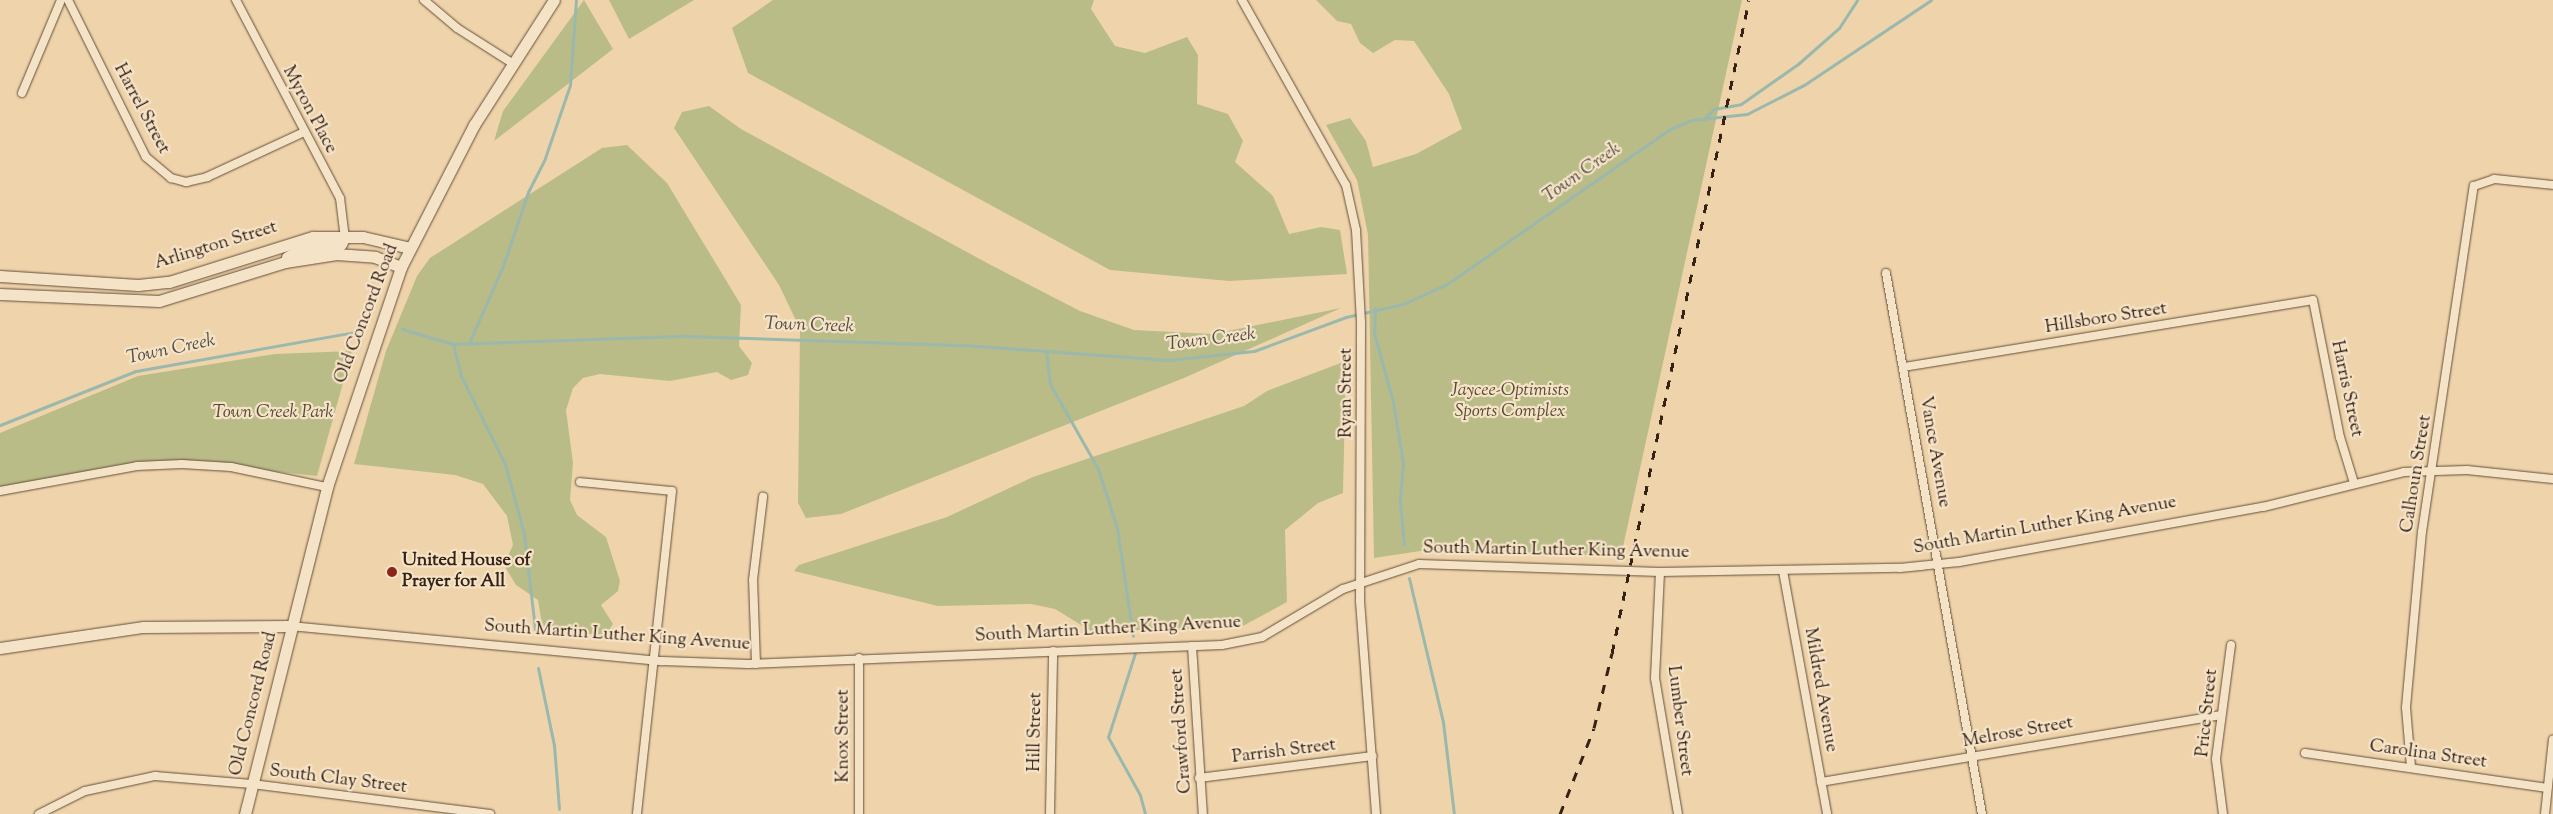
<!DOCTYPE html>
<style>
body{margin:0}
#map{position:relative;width:2553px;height:814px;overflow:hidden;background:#efd4ab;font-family:"Sorts Mill Goudy",serif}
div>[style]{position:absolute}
.green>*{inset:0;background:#babc88}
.stream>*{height:3px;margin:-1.5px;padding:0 1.5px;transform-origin:1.5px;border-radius:1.5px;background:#9ab8ab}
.roads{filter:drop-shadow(0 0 1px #644e3a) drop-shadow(0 0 1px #644e3a)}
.street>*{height:8px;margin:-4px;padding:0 4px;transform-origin:4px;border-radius:4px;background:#f5e3c8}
.secondary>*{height:11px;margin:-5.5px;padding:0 5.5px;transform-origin:5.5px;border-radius:5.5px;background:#f5e3c8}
.rail>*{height:3px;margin-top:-1.5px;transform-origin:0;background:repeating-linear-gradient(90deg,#362115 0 9px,transparent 0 18px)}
.dots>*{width:14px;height:14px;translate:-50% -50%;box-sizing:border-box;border:2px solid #f5e3c8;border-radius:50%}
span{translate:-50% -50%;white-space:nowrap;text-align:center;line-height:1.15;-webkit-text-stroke:4.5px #f5e3c8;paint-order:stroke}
.street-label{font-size:18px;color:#362115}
.park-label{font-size:18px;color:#574832;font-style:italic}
.poi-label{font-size:18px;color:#362115;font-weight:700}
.left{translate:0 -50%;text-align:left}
.water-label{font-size:19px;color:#544e42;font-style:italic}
</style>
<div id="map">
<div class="green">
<div style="clip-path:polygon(584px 0,613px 49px,494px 141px,503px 111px)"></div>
<div style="clip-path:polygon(609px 0,694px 0,629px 39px)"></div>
<div style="clip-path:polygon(773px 0,1094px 0,1091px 9px,1115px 46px,1145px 53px,1187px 37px,1198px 55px,1197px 104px,1228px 114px,1243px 141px,1235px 162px,1273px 196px,1289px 234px,1321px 227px,1340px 230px,1347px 274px,1229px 281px,1110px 270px,748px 73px,732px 28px)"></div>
<div style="clip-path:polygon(1316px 0,1742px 0,1621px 556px,1427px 550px,1374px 558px,1368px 235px,1357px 180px,1326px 125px,1350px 118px,1366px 141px,1373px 167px,1416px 154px,1462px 129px,1449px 94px,1414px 41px,1395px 40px,1373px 53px,1360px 43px,1351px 24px,1337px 21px)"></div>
<div style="clip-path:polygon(709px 106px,741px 129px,989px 264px,1080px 311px,1134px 330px,1213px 334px,1341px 308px,1184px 378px,841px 514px,806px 518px,798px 503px,800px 329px,779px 285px,674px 128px,682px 112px)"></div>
<div style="clip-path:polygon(627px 145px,667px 183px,741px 305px,739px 346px,752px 363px,748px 375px,731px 380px,717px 372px,670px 381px,600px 374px,583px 378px,573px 388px,566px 410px,573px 463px,570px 500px,577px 515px,606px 537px,620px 581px,618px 591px,601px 605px,613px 624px,606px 635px,543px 630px,538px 600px,516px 585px,504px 565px,513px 545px,507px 516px,483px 484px,455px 475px,354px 464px,386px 351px,417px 276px,430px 258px,602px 148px)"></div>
<div style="clip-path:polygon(352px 351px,317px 476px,231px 467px,137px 466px,0 491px,0 433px,138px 376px,275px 354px)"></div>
<div style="clip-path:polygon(1346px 361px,1343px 493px,1318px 503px,1285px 530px,1287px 602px,1239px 628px,1091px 631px,1055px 609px,1031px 604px,938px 606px,794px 571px,799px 565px,947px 517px,1033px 477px,1244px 406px,1267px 391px)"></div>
</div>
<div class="stream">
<div style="left:1704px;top:119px;width:14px;rotate:-45deg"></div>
<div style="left:1714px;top:109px;width:27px;rotate:-10deg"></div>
<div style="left:1741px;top:104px;width:70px;rotate:-35.1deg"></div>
<div style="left:1798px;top:64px;width:55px;rotate:-41.3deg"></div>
<div style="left:1839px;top:28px;width:33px;rotate:-57deg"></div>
<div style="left:1375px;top:308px;width:25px;rotate:92deg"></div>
<div style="left:1374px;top:333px;width:72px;rotate:74.6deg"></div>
<div style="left:1393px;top:402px;width:63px;rotate:80.8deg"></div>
<div style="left:1403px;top:464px;width:38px;rotate:95deg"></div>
<div style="left:1400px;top:502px;width:43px;rotate:84.7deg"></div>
<div style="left:402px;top:329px;width:53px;rotate:16.4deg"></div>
<div style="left:453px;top:344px;width:234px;rotate:-2deg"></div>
<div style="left:687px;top:336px;width:277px;rotate:1.9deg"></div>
<div style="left:964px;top:345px;width:205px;rotate:4.2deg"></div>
<div style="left:1168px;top:360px;width:86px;rotate:-6deg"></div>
<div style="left:1254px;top:351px;width:98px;rotate:-20.3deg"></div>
<div style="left:1346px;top:317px;width:58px;rotate:-12.8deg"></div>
<div style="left:1403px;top:304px;width:48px;rotate:-24.4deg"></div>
<div style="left:1447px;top:284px;width:272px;rotate:-34.8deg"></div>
<div style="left:1670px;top:129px;width:23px;rotate:-23deg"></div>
<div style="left:1691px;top:120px;width:56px;rotate:-6.1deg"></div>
<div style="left:1747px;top:114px;width:64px;rotate:-27deg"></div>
<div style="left:1804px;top:85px;width:153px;rotate:-33.8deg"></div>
<div style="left:469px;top:343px;width:84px;rotate:-66.2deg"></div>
<div style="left:503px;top:266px;width:78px;rotate:-71.3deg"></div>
<div style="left:528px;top:192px;width:38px;rotate:-63deg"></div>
<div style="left:545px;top:158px;width:77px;rotate:-71.1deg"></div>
<div style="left:570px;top:85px;width:85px;rotate:-86deg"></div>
<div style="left:453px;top:344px;width:33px;rotate:76deg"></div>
<div style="left:461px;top:376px;width:98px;rotate:63.4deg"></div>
<div style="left:505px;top:464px;width:73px;rotate:74.8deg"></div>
<div style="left:524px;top:534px;width:96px;rotate:83.4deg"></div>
<div style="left:1046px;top:351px;width:33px;rotate:83deg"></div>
<div style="left:1050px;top:384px;width:98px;rotate:60.5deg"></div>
<div style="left:1098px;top:469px;width:62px;rotate:72.1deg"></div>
<div style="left:1117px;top:528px;width:109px;rotate:81.6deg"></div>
<div style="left:0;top:425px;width:146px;rotate:-21.7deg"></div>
<div style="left:136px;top:371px;width:223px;rotate:-10.1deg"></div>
<div style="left:1409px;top:578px;width:148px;rotate:76.7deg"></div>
<div style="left:1443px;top:722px;width:93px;rotate:83.2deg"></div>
<div style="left:1135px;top:653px;width:88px;rotate:107.8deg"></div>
<div style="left:1108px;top:737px;width:66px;rotate:61.1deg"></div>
<div style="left:1140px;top:795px;width:20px;rotate:75deg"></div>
<div style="left:538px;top:668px;width:79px;rotate:78.3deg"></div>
<div style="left:554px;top:745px;width:64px;rotate:85.5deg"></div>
</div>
<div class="roads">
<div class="street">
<div style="left:68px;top:0;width:175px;rotate:63.6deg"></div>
<div style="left:146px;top:157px;width:33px;rotate:40deg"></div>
<div style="left:171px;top:178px;width:16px;rotate:15deg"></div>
<div style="left:186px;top:182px;width:22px;rotate:-13deg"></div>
<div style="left:207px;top:177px;width:105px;rotate:-24.9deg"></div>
<div style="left:236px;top:0;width:224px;rotate:62.3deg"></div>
<div style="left:340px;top:198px;width:38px;rotate:83deg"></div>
<div style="left:424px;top:0;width:43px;rotate:40.3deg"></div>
<div style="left:457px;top:28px;width:65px;rotate:32.5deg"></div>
<div style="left:1242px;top:0;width:212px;rotate:60.7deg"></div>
<div style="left:1346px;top:185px;width:46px;rotate:77.5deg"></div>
<div style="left:1356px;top:230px;width:93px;rotate:86.9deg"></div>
<div style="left:1361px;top:323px;width:278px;rotate:90.2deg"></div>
<div style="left:1360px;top:601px;width:214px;rotate:85.7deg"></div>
<div style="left:22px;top:93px;width:101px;rotate:-67.2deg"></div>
<div style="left:1886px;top:273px;width:549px;rotate:79.94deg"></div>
<div style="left:1904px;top:367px;width:414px;rotate:-9.3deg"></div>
<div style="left:2313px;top:300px;width:140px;rotate:78.9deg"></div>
<div style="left:2340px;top:437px;width:48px;rotate:73.1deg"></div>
<div style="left:580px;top:482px;width:92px;rotate:5.6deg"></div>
<div style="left:672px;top:491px;width:325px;rotate:96.2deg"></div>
<div style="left:0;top:491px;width:139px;rotate:-10.3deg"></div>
<div style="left:137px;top:466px;width:45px;rotate:-2.5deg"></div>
<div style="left:182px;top:464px;width:49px;rotate:3.5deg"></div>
<div style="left:231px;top:467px;width:98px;rotate:11.8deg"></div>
<div style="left:1783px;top:571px;width:247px;rotate:79.7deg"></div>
<div style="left:1660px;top:572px;width:106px;rotate:92.7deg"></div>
<div style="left:1655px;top:678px;width:138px;rotate:80.4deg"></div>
<div style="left:290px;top:626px;width:374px;rotate:5.4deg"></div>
<div style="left:662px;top:661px;width:86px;rotate:2deg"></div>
<div style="left:748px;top:664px;width:474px;rotate:-2.3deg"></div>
<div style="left:1222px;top:645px;width:41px;rotate:-11.3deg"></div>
<div style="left:1262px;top:637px;width:94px;rotate:-30.7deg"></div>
<div style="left:1343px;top:589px;width:80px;rotate:-18.2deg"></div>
<div style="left:1419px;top:564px;width:241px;rotate:1.9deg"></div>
<div style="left:1660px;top:572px;width:240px;rotate:-1deg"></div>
<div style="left:1900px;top:568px;width:59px;rotate:-5.8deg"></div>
<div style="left:1959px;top:562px;width:309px;rotate:-10.3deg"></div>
<div style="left:2263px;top:507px;width:145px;rotate:-13.9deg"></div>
<div style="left:2404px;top:472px;width:63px;rotate:-1.8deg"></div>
<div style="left:2467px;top:470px;width:86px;rotate:6deg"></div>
<div style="left:1192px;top:646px;width:168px;rotate:86.3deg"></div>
<div style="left:859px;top:658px;width:156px;rotate:90deg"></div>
<div style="left:756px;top:664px;width:84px;rotate:-92deg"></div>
<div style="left:753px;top:580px;width:84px;rotate:-83.1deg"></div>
<div style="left:2305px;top:753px;width:245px;rotate:8.2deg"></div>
<div style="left:2411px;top:767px;width:60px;rotate:-94.8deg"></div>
<div style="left:2406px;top:707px;width:176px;rotate:-84.8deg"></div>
<div style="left:2422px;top:532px;width:350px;rotate:-81.5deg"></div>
<div style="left:2474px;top:186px;width:21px;rotate:-19deg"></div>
<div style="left:2494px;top:179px;width:59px;rotate:5.8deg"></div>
<div style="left:1199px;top:778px;width:175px;rotate:-7.2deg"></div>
<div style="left:1821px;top:782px;width:405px;rotate:-9.5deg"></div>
<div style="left:39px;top:814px;width:51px;rotate:-26.6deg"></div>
<div style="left:85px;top:791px;width:72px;rotate:-12.1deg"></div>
<div style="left:155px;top:776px;width:97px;rotate:4.7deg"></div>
<div style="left:252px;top:784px;width:240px;rotate:7.2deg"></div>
<div style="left:1050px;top:814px;width:163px;rotate:-88.9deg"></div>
<div style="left:2223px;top:814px;width:55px;rotate:-97.3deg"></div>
<div style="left:2216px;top:759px;width:115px;rotate:-82.5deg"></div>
<div style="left:2545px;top:814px;width:75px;rotate:-83.9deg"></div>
</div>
<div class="secondary">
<div style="left:287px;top:257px;width:17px;rotate:-28deg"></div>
<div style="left:302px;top:249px;width:39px;rotate:-7deg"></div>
<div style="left:341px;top:244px;width:9px;rotate:-63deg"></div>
<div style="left:0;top:276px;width:138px;rotate:3.7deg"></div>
<div style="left:138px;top:285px;width:31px;rotate:-6deg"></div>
<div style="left:169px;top:282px;width:151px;rotate:-17.4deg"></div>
<div style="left:313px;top:237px;width:50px"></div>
<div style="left:363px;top:237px;width:48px;rotate:13.2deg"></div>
<div style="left:0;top:294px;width:159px;rotate:2.5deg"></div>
<div style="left:159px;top:301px;width:132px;rotate:-17.2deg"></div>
<div style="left:285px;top:262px;width:52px;rotate:-8.9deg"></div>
<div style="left:336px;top:254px;width:39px;rotate:4deg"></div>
<div style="left:375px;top:257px;width:28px;rotate:21deg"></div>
<div style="left:0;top:648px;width:145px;rotate:-8.4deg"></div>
<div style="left:143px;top:627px;width:147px;rotate:-0.4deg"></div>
<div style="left:245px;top:814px;width:337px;rotate:-75.9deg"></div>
<div style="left:327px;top:487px;width:232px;rotate:-71.4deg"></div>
<div style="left:401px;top:267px;width:160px;rotate:-62.8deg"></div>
<div style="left:474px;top:125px;width:148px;rotate:-57.4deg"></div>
</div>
</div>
<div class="rail">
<div style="left:1560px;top:814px;width:92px;rotate:-68.4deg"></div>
<div style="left:1594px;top:728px;width:77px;rotate:-76.5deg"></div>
<div style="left:1612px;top:653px;width:667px;rotate:-78.15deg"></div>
</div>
<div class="dots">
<div style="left:392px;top:572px;background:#8f2418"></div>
</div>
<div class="street-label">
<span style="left:141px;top:109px;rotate:62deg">Harrel Street</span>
<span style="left:309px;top:110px;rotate:62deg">Myron Place</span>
<span style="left:216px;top:246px;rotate:-17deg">Arlington Street</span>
<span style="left:367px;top:314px;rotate:-69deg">Old Concord Road</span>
<span style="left:2106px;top:319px;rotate:-9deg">Hillsboro Street</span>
<span style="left:2346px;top:389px;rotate:78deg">Harris Street</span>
<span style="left:1347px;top:393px;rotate:-90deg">Ryan Street</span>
<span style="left:1934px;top:452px;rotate:80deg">Vance Avenue</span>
<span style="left:2417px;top:474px;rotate:-81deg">Calhoun Street</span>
<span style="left:2045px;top:526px;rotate:-10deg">South Martin Luther King Avenue</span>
<span style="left:1556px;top:551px;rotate:1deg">South Martin Luther King Avenue</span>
<span style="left:1108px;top:630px;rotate:-3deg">South Martin Luther King Avenue</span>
<span style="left:617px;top:636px;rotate:4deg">South Martin Luther King Avenue</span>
<span style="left:1820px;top:690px;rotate:80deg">Mildred Avenue</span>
<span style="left:254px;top:704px;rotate:-76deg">Old Concord Road</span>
<span style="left:2208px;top:713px;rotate:-84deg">Price Street</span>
<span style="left:1679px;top:721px;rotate:83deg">Lumber Street</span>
<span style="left:1182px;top:731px;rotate:-94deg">Crawford Street</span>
<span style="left:1036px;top:732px;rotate:-89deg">Hill Street</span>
<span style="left:2018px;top:733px;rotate:-10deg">Melrose Street</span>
<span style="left:844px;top:736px;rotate:-90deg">Knox Street</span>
<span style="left:1284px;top:752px;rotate:-7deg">Parrish Street</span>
<span style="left:2428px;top:755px;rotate:8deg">Carolina Street</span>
<span style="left:338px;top:780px;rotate:7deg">South Clay Street</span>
</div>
<div class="park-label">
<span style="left:1510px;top:402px">Jaycee-Optimists<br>Sports Complex</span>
<span style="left:273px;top:413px">Town Creek Park</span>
</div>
<div class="poi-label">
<span class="left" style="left:402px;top:572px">United House of<br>Prayer for All</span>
</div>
<div class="water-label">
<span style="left:1582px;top:173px;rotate:-35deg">Town Creek</span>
<span style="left:809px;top:326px;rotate:2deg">Town Creek</span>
<span style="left:1211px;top:340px;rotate:-7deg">Town Creek</span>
<span style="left:171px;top:350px;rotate:-12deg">Town Creek</span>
</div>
</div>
